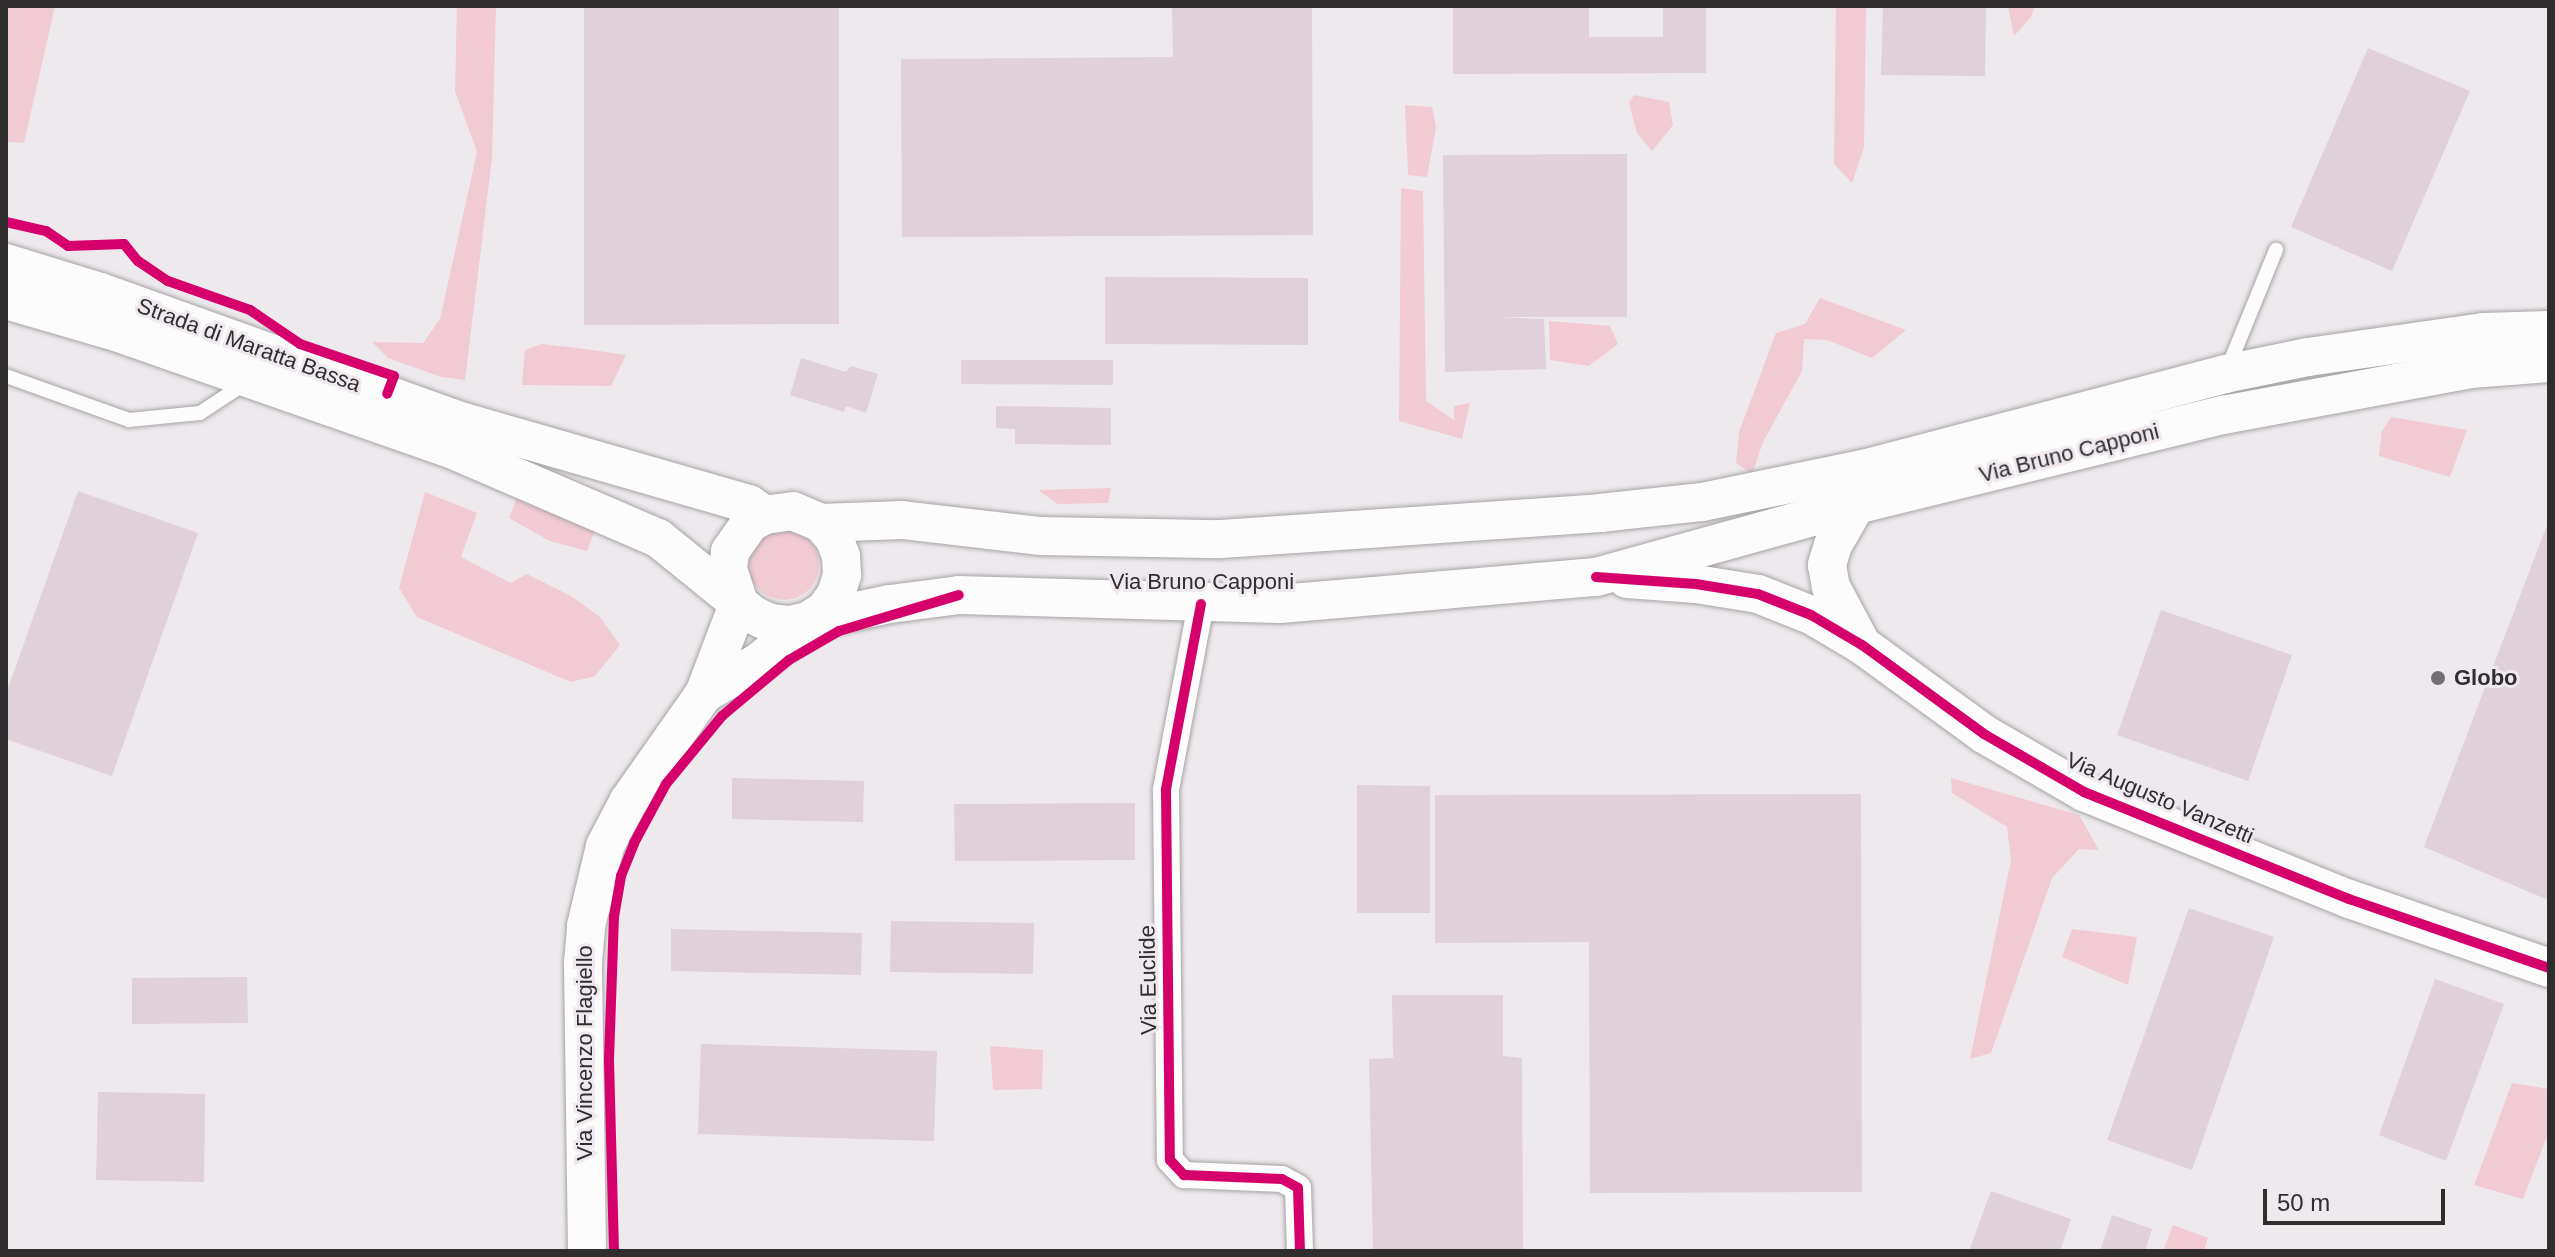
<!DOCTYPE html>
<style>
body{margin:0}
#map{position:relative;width:2555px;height:1257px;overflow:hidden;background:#eee9ed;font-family:Arial,sans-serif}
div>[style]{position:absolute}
.green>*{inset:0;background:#f2cad3}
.round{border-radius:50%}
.building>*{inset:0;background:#e0d0d9}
.roads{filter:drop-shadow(0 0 2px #a6a3a6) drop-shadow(0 0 2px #a6a3a6)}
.lane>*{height:14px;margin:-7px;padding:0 7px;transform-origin:7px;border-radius:7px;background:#fcfcfc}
.street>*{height:26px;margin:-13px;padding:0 13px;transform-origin:13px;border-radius:13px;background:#fcfcfc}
.secondary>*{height:38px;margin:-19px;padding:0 19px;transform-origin:19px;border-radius:19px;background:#fcfcfc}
.cycleway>*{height:10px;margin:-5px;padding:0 5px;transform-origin:5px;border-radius:5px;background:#d6006c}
.dots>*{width:22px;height:22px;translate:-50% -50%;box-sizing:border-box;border:4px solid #efe8ee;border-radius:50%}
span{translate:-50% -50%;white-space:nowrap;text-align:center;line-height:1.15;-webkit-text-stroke:6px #efe8ee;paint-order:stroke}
.street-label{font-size:22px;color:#302d2f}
.poi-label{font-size:22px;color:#302d2f;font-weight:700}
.left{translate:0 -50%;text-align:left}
.frame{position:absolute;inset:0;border:8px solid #302d2f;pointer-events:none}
.scale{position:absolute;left:2263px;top:1189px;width:182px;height:36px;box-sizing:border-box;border:4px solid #302d2f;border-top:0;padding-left:10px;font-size:24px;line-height:28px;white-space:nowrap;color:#302d2f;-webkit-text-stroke:6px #efe8ee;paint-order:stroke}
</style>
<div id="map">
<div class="green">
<div style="clip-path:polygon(6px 6px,55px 6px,24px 143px,6px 142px)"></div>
<div style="clip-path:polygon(457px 6px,496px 6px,492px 158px,465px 380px,441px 377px,388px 358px,372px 342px,423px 343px,440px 319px,477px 152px,455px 91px)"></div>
<div style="clip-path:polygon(1836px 6px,1866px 6px,1864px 147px,1852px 183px,1834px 164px)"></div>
<div style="clip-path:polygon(2008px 6px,2035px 6px,2031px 17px,2014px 36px)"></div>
<div style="clip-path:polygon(1634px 95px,1669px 102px,1673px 125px,1652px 151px,1637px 133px,1629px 103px)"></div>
<div style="clip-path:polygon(1405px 105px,1432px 107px,1436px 127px,1427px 177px,1408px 175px)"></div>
<div style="clip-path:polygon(1401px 188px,1423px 191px,1426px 401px,1454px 420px,1454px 406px,1470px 403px,1462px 439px,1399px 421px)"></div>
<div style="clip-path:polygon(1820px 298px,1906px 330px,1872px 358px,1827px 340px,1804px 339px,1802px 371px,1763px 442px,1752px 474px,1736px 463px,1739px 432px,1776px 333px,1805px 324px)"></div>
<div style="clip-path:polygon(1549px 321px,1610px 326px,1618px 344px,1589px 366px,1550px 360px)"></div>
<div style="clip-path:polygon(542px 344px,585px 349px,626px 355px,611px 386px,522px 385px,525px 350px)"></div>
<div style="clip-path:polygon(2391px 417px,2467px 430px,2450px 477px,2379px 456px,2382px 431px)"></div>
<div style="clip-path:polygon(1111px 488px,1108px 503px,1058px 504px,1038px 490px)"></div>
<div style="clip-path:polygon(425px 492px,477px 513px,461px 557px,511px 583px,527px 574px,571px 596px,600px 617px,620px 645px,595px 676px,571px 682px,417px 617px,399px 588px)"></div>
<div style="clip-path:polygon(517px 497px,595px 530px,587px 551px,550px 541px,509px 518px)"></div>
<div class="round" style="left:749px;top:530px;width:70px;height:70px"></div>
<div style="clip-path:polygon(1951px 778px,2079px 815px,2099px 850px,2079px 849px,2052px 878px,1991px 1053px,1970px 1059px,2011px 860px,2007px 827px,1952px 793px)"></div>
<div style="clip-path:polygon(2072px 929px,2137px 937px,2128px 985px,2062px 957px)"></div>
<div style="clip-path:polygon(990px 1046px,1043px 1050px,1042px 1089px,993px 1090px)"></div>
<div style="clip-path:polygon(2512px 1083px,2549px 1089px,2549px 1131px,2523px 1199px,2474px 1185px)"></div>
<div style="clip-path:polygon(2173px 1225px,2208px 1238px,2204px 1251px,2163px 1251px)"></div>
</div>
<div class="building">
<div style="clip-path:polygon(584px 6px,839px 6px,839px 324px,584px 325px)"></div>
<div style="clip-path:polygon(1172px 6px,1312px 6px,1313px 235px,902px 237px,901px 59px,1173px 57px)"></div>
<div style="clip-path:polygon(1453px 6px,1589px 6px,1589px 37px,1663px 37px,1663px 6px,1706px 6px,1706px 73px,1453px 74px)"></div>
<div style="clip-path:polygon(1883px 6px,1986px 6px,1985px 76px,1881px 75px)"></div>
<div style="clip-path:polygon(2368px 48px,2470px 91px,2392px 271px,2291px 227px)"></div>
<div style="clip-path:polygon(1627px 154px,1627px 317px,1495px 317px,1544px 319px,1546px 369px,1445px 372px,1443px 155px)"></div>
<div style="clip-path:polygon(1105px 277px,1308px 278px,1308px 345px,1105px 344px)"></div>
<div style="clip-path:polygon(801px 358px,846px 372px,851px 366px,878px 374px,866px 413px,846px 406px,844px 412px,790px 395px)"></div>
<div style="clip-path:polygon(961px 360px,1113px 360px,1113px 385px,961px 384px)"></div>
<div style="clip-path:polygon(996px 406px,1111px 408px,1111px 445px,1015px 444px,1015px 429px,996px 428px)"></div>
<div style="clip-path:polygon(78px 491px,198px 533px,112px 776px,6px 739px,6px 694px)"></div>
<div style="clip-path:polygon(2549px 520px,2549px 896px,2548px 900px,2424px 847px)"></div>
<div style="clip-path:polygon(2161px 610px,2292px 655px,2248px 781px,2117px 735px)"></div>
<div style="clip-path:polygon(732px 778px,864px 781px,863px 822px,732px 819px)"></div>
<div style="clip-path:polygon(1357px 785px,1430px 786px,1430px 913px,1357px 913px)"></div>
<div style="clip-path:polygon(1861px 794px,1862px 1192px,1590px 1193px,1589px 942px,1435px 943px,1435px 795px)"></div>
<div style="clip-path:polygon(1135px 803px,1135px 860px,955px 861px,954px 804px)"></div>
<div style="clip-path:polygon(2189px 908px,2274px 937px,2192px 1170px,2107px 1140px)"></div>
<div style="clip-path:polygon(891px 921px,1034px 923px,1033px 974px,890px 972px)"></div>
<div style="clip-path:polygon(671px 929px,862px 933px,861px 975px,671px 971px)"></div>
<div style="clip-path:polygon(247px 977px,248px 1023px,132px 1024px,132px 978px)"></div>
<div style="clip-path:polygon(2435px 979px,2504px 1004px,2446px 1161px,2379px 1135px)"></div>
<div style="clip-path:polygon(1392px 995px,1503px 995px,1503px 1056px,1522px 1058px,1523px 1251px,1373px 1251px,1369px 1059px,1393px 1058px)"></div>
<div style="clip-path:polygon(701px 1044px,937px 1051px,934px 1141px,698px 1134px)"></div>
<div style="clip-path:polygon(98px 1092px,205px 1094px,204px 1182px,96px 1180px)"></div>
<div style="clip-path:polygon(1991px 1191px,2071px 1219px,2060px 1251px,1969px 1251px)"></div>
<div style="clip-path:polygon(2112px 1215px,2152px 1229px,2145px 1251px,2100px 1251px)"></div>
</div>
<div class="roads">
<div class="lane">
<div style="left:2227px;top:370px;width:130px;rotate:-67.8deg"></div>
<div style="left:6px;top:376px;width:131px;rotate:19.7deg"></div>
<div style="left:129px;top:420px;width:71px;rotate:-5.6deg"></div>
<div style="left:200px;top:413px;width:53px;rotate:-33.4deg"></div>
</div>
<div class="street">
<div style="left:1201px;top:604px;width:189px;rotate:100.7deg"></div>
<div style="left:1166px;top:790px;width:370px;rotate:89.4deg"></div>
<div style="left:1170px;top:1160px;width:21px;rotate:47deg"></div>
<div style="left:1184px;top:1175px;width:98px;rotate:2.3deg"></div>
<div style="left:1282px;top:1179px;width:18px;rotate:29deg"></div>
<div style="left:1298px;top:1188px;width:63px;rotate:88.2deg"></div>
</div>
<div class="secondary">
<div style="left:6px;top:263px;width:98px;rotate:17.1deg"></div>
<div style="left:100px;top:292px;width:387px;rotate:19.7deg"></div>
<div style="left:464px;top:422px;width:297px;rotate:16.1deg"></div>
<div style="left:749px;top:504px;width:19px;rotate:35deg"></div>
<div style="left:6px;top:300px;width:118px;rotate:16.3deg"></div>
<div style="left:119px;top:333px;width:359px;rotate:19.3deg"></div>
<div style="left:458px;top:452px;width:218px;rotate:23.3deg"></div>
<div style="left:658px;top:538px;width:122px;rotate:39deg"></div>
<div style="left:753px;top:615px;width:19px;rotate:25deg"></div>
<div style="left:770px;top:623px;width:20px;rotate:6deg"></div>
<div style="left:790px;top:625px;width:18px;rotate:-13deg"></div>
<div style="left:808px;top:621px;width:20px;rotate:-33deg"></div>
<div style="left:825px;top:610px;width:19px;rotate:-55deg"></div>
<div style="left:836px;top:594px;width:20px;rotate:-72deg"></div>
<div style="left:842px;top:575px;width:19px;rotate:-93deg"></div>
<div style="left:841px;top:556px;width:19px;rotate:-111deg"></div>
<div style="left:834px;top:538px;width:20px;rotate:-131deg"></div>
<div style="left:821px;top:523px;width:30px;rotate:-157deg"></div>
<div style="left:793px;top:511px;width:28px;rotate:172deg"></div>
<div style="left:765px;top:515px;width:17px;rotate:152deg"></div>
<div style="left:750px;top:523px;width:35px;rotate:125deg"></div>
<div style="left:730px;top:552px;width:17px;rotate:97deg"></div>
<div style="left:728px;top:569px;width:35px;rotate:72deg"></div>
<div style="left:1856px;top:505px;width:46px;rotate:119.9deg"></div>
<div style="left:1833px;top:545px;width:21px;rotate:107deg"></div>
<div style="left:1827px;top:565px;width:22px;rotate:80deg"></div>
<div style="left:1831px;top:587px;width:66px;rotate:61.9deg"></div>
<div style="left:821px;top:523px;width:81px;rotate:-2.1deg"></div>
<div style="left:902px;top:520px;width:140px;rotate:6.6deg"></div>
<div style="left:1041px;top:536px;width:180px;rotate:1deg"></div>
<div style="left:1221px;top:539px;width:380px;rotate:-3.9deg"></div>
<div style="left:1600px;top:513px;width:103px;rotate:-6.2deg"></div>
<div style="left:1702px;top:502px;width:164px;rotate:-11.6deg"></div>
<div style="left:1863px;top:469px;width:374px;rotate:-14.7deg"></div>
<div style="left:2225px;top:374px;width:85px;rotate:-11.6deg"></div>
<div style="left:2308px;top:357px;width:177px;rotate:-8.1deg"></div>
<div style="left:2483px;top:332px;width:66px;rotate:-1.7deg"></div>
<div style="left:1627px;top:579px;width:69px;rotate:4.1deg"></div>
<div style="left:1696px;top:584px;width:63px;rotate:9.2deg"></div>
<div style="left:1758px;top:594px;width:57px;rotate:21.6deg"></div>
<div style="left:1811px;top:615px;width:59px;rotate:30.5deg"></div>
<div style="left:1862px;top:645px;width:151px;rotate:36.1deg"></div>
<div style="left:1984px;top:734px;width:116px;rotate:30.1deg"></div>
<div style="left:2084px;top:792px;width:286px;rotate:22deg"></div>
<div style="left:2349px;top:899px;width:212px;rotate:19deg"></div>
<div style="left:704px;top:694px;width:65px;rotate:-30.5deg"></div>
<div style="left:760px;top:661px;width:62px;rotate:-39.8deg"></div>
<div style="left:808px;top:621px;width:84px;rotate:-11.7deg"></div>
<div style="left:890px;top:604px;width:70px;rotate:-7.4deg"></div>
<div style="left:959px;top:595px;width:321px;rotate:1.6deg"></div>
<div style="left:1280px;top:604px;width:317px;rotate:-4.9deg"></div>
<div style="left:1596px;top:577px;width:270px;rotate:-15.5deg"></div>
<div style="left:1856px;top:505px;width:378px;rotate:-13.8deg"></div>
<div style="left:2223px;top:415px;width:252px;rotate:-10.5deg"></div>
<div style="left:2471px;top:369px;width:78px;rotate:-4.4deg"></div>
<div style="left:587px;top:1251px;width:288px;rotate:-90.8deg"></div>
<div style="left:583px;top:963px;width:37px;rotate:-85deg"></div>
<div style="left:586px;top:926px;width:82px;rotate:-76.6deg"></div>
<div style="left:605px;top:846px;width:50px;rotate:-62.4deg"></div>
<div style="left:628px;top:802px;width:132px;rotate:-54.9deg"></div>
<div style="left:704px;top:694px;width:98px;rotate:-69.2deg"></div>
</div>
</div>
<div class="cycleway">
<div style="left:6px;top:222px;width:41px;rotate:12.7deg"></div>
<div style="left:46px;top:231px;width:27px;rotate:34deg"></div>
<div style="left:68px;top:246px;width:56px;rotate:-2deg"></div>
<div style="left:124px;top:244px;width:22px;rotate:51deg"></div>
<div style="left:138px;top:261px;width:36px;rotate:34deg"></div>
<div style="left:168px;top:281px;width:87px;rotate:19.5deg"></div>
<div style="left:250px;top:310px;width:60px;rotate:34.2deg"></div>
<div style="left:300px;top:344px;width:99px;rotate:18.8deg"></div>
<div style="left:394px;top:376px;width:19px;rotate:111deg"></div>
<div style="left:1596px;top:577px;width:100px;rotate:4deg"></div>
<div style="left:1696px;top:584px;width:63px;rotate:9.2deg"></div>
<div style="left:1758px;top:594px;width:57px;rotate:21.6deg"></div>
<div style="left:1811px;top:615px;width:59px;rotate:30.5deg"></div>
<div style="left:1862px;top:645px;width:151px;rotate:36.1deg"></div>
<div style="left:1984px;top:734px;width:116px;rotate:30.1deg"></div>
<div style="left:2084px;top:792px;width:286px;rotate:22deg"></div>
<div style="left:2349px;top:899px;width:212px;rotate:19deg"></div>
<div style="left:1201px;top:604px;width:189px;rotate:100.7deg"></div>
<div style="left:1166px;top:790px;width:370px;rotate:89.4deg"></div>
<div style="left:1170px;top:1160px;width:21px;rotate:47deg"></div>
<div style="left:1184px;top:1175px;width:98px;rotate:2.3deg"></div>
<div style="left:1282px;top:1179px;width:18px;rotate:29deg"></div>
<div style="left:1298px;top:1188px;width:63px;rotate:88.2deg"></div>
<div style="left:614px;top:1251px;width:192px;rotate:-91.5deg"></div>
<div style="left:609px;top:1059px;width:142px;rotate:-88deg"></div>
<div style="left:614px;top:917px;width:42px;rotate:-80.3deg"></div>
<div style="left:621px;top:876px;width:35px;rotate:-68deg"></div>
<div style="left:634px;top:843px;width:67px;rotate:-61.5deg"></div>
<div style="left:666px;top:784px;width:88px;rotate:-50.5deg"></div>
<div style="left:722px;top:716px;width:87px;rotate:-39.9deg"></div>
<div style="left:789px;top:660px;width:58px;rotate:-30.1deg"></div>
<div style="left:839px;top:631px;width:125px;rotate:-16.7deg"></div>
</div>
<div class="dots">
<div style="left:2438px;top:678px;background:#726f72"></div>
</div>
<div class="street-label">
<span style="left:249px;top:345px;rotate:20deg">Strada di Maratta Bassa</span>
<span style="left:2069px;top:453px;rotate:-14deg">Via Bruno Capponi</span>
<span style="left:1202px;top:582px">Via Bruno Capponi</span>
<span style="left:2160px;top:798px;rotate:23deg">Via Augusto Vanzetti</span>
<span style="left:1148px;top:980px;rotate:-91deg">Via Euclide</span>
<span style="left:585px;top:1053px;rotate:-90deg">Via Vincenzo Flagiello</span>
</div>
<div class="poi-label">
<span class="left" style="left:2454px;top:678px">Globo</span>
</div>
<div class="frame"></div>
<div class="scale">50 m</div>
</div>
